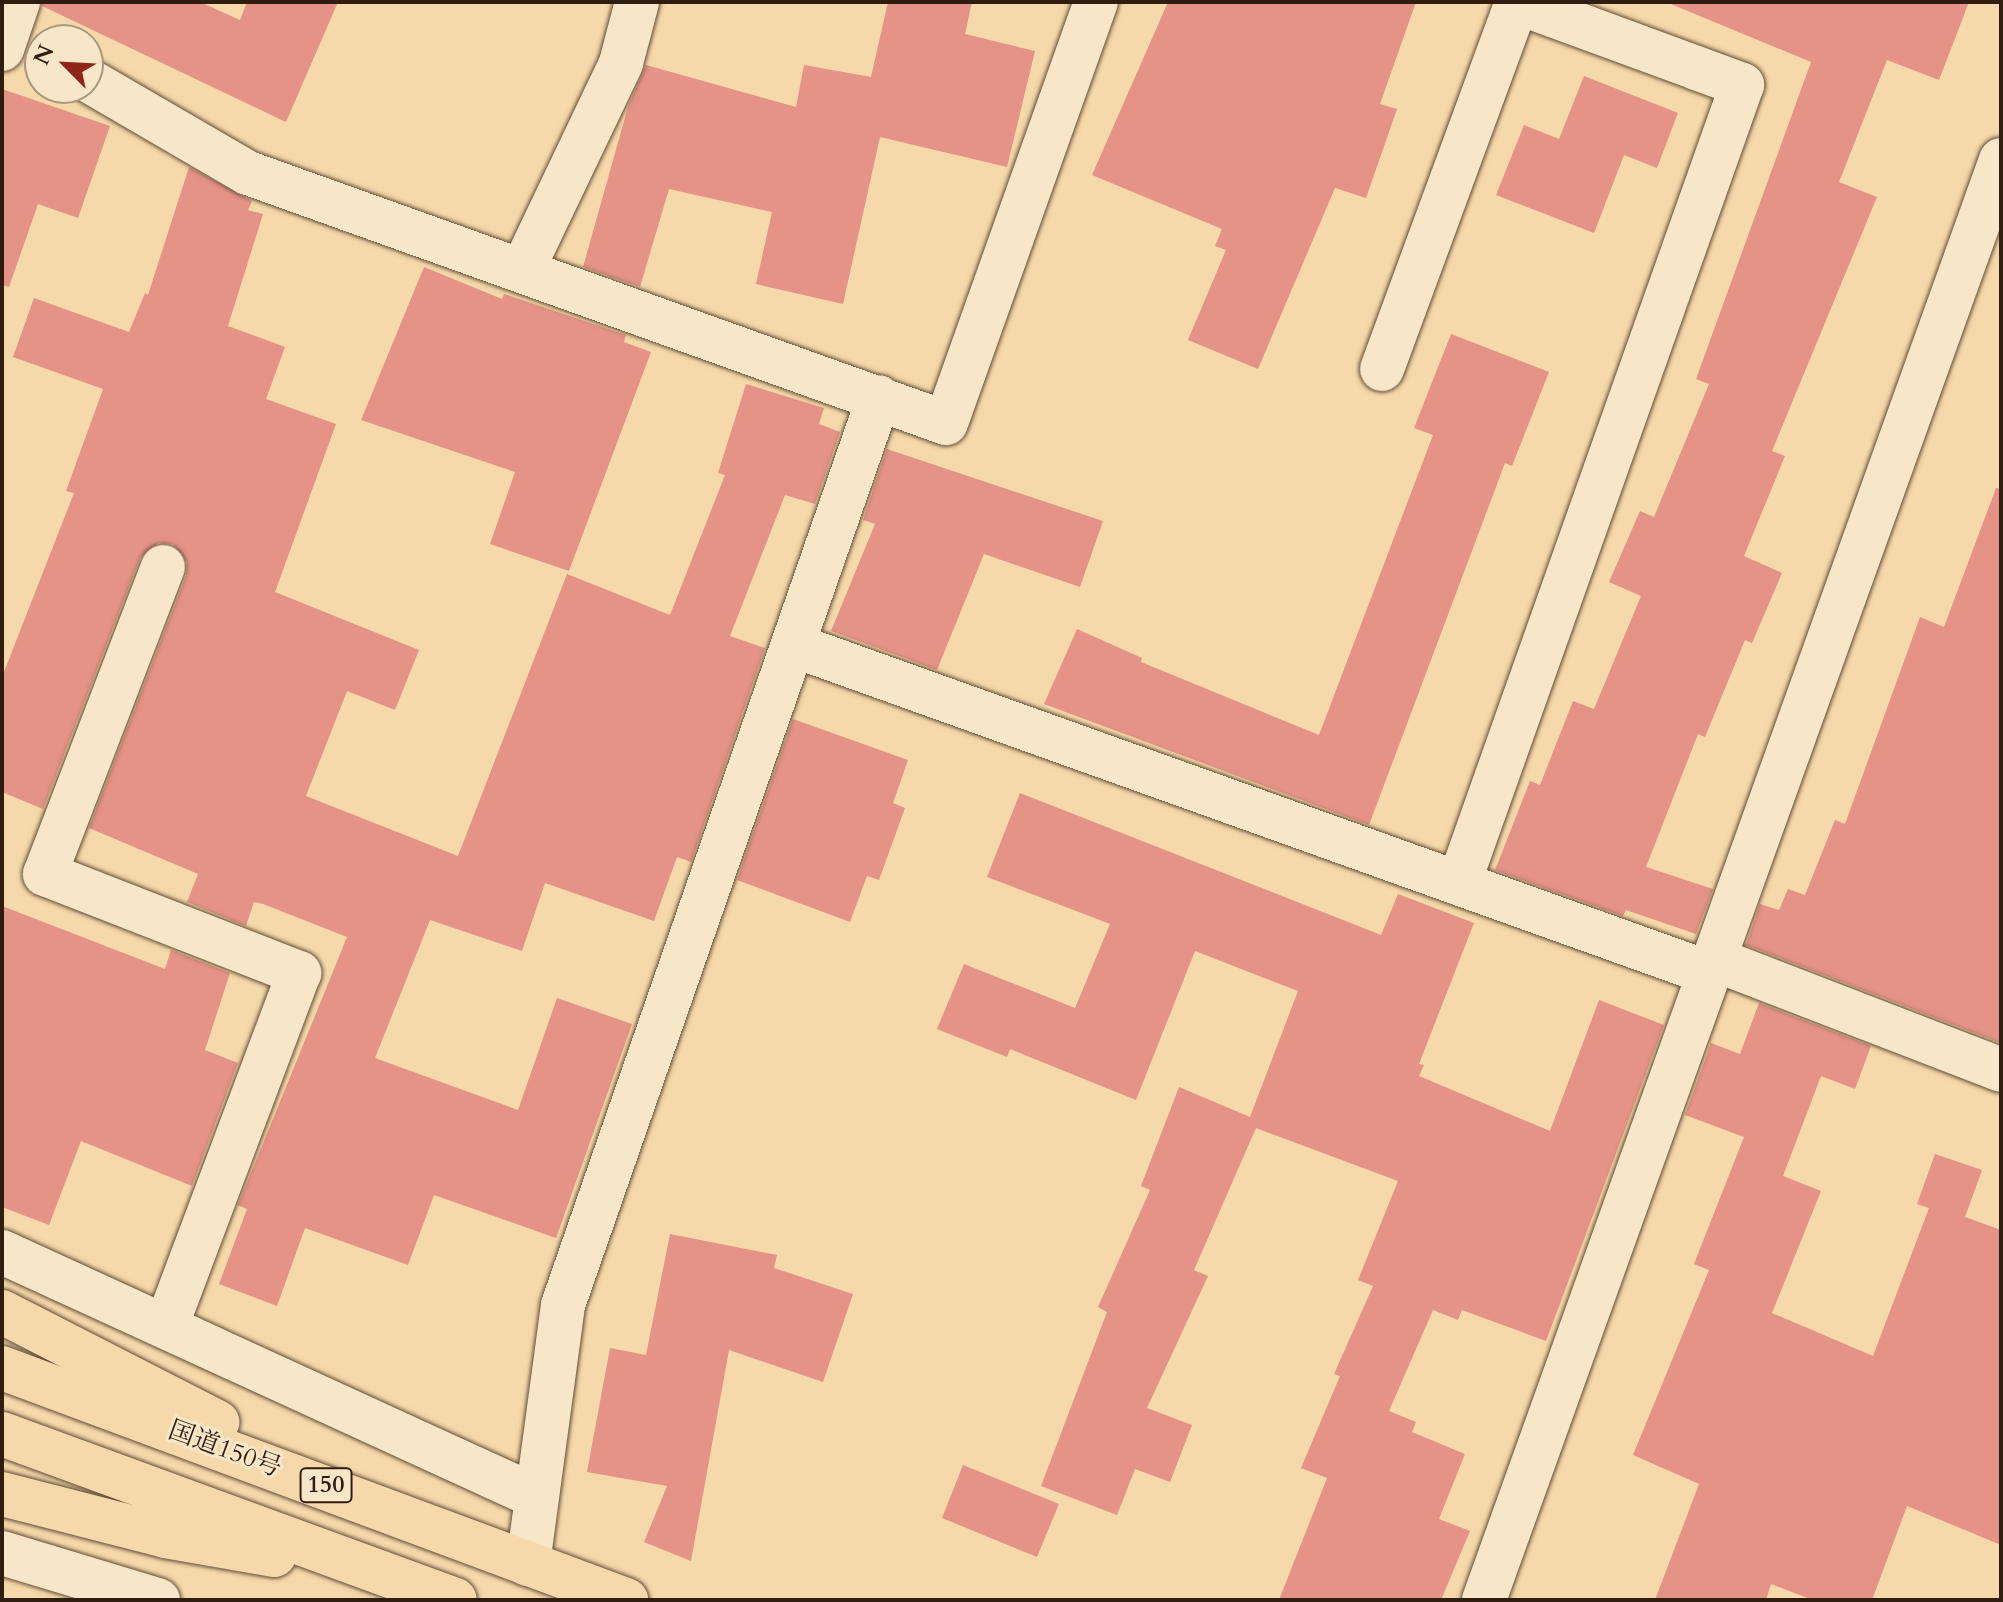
<!DOCTYPE html>
<meta charset="utf-8">
<style>
body{margin:0}
#map{position:relative;width:2003px;height:1602px;overflow:hidden;background:#f5d9aa;font-family:Cardo,"Noto Serif JP",serif}
div>[style]{position:absolute}
.building>*{inset:0;background:#e59287}
.roads{filter:drop-shadow(0 0 2px #614c36) drop-shadow(0 0 2px #614c36)}
.street>*{height:44px;margin:-22px;padding:0 22px;transform-origin:22px;border-radius:22px;background:#f8e6c8}
.highway>*{height:44px;margin:-22px;padding:0 22px;transform-origin:22px;border-radius:22px;background:#f5d9aa}
span{translate:-50% -50%;white-space:nowrap;text-align:center;line-height:1.15;-webkit-text-stroke:6px #f8e6c8;paint-order:stroke}
.shield-label span{padding:2px 6px;background:#f8e6c8;border:2px solid;border-radius:6px;-webkit-text-stroke-width:0}
.shield-label{font-size:24px;color:#301d10;font-weight:700}
.street-label{font-size:26px;color:#301d10}
.frame{position:absolute;inset:0;border:4px solid #301d10;pointer-events:none}
.north{position:absolute;left:24px;top:24px;width:80px;height:80px;box-sizing:border-box;background:#f8e6c8;border:2px solid #a8967e;border-radius:50%;rotate:294deg;font-size:22px;font-weight:700;line-height:32px;text-align:center;color:#301d10}
.north::after{content:'';display:block;margin:auto;width:28px;height:36px;background:#8f2418;clip-path:polygon(50% 0,100% 100%,50% 72%,0 100%)}
</style>
<div id="map">
<div class="building">
<div style="clip-path:polygon(42px 2px,200px 2px,240px 20px,247px 2px,338px 2px,286px 122px,42px 6px)"></div>
<div style="clip-path:polygon(888px 2px,972px 2px,965px 34px,1035px 51px,1007px 167px,880px 137px,843px 304px,756px 284px,772px 212px,669px 189px,640px 287px,583px 267px,628px 107px,646px 65px,796px 107px,804px 65px,871px 77px)"></div>
<div style="clip-path:polygon(1168px 2px,1416px 2px,1380px 104px,1397px 109px,1366px 198px,1335px 188px,1258px 369px,1188px 340px,1226px 250px,1215px 246px,1222px 229px,1092px 175px)"></div>
<div style="clip-path:polygon(1666px 2px,1969px 2px,1939px 80px,1887px 60px,1839px 182px,1877px 197px,1772px 451px,1785px 456px,1744px 556px,1782px 573px,1752px 643px,1745px 640px,1705px 737px,1698px 734px,1646px 867px,1713px 889px,1696px 934px,1626px 910px,1623px 916px,1495px 870px,1530px 781px,1540px 785px,1573px 701px,1594px 709px,1641px 596px,1609px 582px,1640px 511px,1654px 517px,1709px 384px,1696px 379px,1811px 62px)"></div>
<div style="clip-path:polygon(1584px 76px,1678px 113px,1657px 168px,1624px 155px,1594px 233px,1496px 195px,1524px 125px,1559px 139px)"></div>
<div style="clip-path:polygon(2px 89px,110px 126px,78px 218px,38px 204px,9px 287px,2px 285px)"></div>
<div style="clip-path:polygon(189px 167px,252px 201px,248px 210px,263px 214px,228px 326px,285px 347px,266px 399px,336px 424px,275px 592px,419px 650px,395px 710px,347px 691px,306px 796px,458px 856px,567px 574px,670px 615px,725px 475px,718px 473px,746px 384px,824px 408px,819px 424px,840px 432px,815px 504px,785px 495px,730px 636px,765px 648px,691px 862px,677px 857px,654px 921px,545px 883px,522px 951px,430px 920px,375px 1058px,518px 1110px,557px 998px,632px 1024px,556px 1238px,434px 1195px,408px 1265px,305px 1228px,277px 1306px,219px 1284px,247px 1209px,238px 1205px,347px 937px,263px 904px,254px 902px,246px 926px,187px 902px,198px 874px,89px 828px,186px 576px,187px 562px,173px 544px,158px 543px,140px 558px,43px 809px,2px 792px,2px 677px,74px 493px,66px 491px,103px 389px,13px 357px,34px 298px,129px 332px,145px 293px,148px 295px)"></div>
<div style="clip-path:polygon(424px 267px,502px 299px,504px 294px,626px 335px,624px 342px,651px 352px,569px 571px,490px 544px,515px 472px,361px 420px)"></div>
<div style="clip-path:polygon(1451px 334px,1549px 372px,1512px 466px,1505px 463px,1369px 825px,1044px 704px,1077px 629px,1142px 658px,1141px 662px,1319px 735px,1433px 435px,1414px 428px)"></div>
<div style="clip-path:polygon(887px 449px,1103px 521px,1080px 587px,984px 554px,937px 670px,831px 631px,875px 524px,863px 520px)"></div>
<div style="clip-path:polygon(1996px 488px,2001px 489px,2001px 1043px,1746px 945px,1760px 904px,1779px 910px,1788px 889px,1805px 895px,1835px 820px,1845px 824px,1920px 617px,1944px 627px)"></div>
<div style="clip-path:polygon(793px 719px,908px 760px,893px 803px,905px 808px,879px 880px,867px 876px,850px 922px,737px 880px)"></div>
<div style="clip-path:polygon(1020px 793px,1381px 935px,1398px 894px,1474px 923px,1419px 1064px,1424px 1065px,1419px 1076px,1550px 1131px,1599px 1000px,1664px 1025px,1546px 1341px,1462px 1310px,1458px 1320px,1433px 1310px,1389px 1411px,1416px 1422px,1412px 1432px,1465px 1454px,1439px 1519px,1470px 1531px,1441px 1600px,1279px 1600px,1327px 1478px,1301px 1468px,1340px 1376px,1334px 1374px,1373px 1286px,1358px 1280px,1398px 1181px,1256px 1128px,1194px 1270px,1208px 1276px,1147px 1408px,1192px 1425px,1170px 1482px,1135px 1469px,1117px 1515px,1041px 1486px,1107px 1312px,1098px 1307px,1150px 1190px,1141px 1186px,1179px 1087px,1250px 1117px,1298px 991px,1195px 951px,1136px 1100px,1010px 1049px,1007px 1057px,937px 1029px,964px 964px,1075px 1008px,1110px 924px,987px 877px)"></div>
<div style="clip-path:polygon(2px 906px,165px 969px,171px 950px,230px 973px,205px 1050px,238px 1063px,192px 1186px,81px 1141px,49px 1225px,2px 1207px)"></div>
<div style="clip-path:polygon(1759px 1003px,1871px 1046px,1855px 1089px,1821px 1076px,1783px 1176px,1821px 1191px,1772px 1313px,1873px 1356px,1929px 1208px,1917px 1204px,1935px 1154px,1982px 1170px,1965px 1217px,2001px 1230px,2001px 1545px,1907px 1506px,1872px 1600px,1813px 1600px,1771px 1584px,1766px 1600px,1655px 1600px,1699px 1484px,1633px 1455px,1709px 1270px,1694px 1264px,1744px 1137px,1685px 1115px,1711px 1043px,1740px 1054px)"></div>
<div style="clip-path:polygon(670px 1234px,777px 1255px,774px 1268px,853px 1294px,823px 1382px,729px 1350px,691px 1561px,644px 1542px,667px 1486px,587px 1472px,610px 1348px,646px 1355px)"></div>
<div style="clip-path:polygon(963px 1465px,1059px 1504px,1037px 1557px,942px 1518px)"></div>
</div>
<div class="roads">
<div class="street">
<div style="left:2px;top:49px;width:50px;rotate:-71.2deg"></div>
<div style="left:88px;top:80px;width:185px;rotate:30.2deg"></div>
<div style="left:248px;top:173px;width:741px;rotate:19.71deg"></div>
<div style="left:946px;top:423px;width:447px;rotate:-70.4deg"></div>
<div style="left:522px;top:271px;width:230px;rotate:-64.5deg"></div>
<div style="left:621px;top:63px;width:63px;rotate:-75.3deg"></div>
<div style="left:1382px;top:369px;width:391px;rotate:-69.8deg"></div>
<div style="left:1517px;top:2px;width:240px;rotate:20.2deg"></div>
<div style="left:1742px;top:85px;width:847px;rotate:109.53deg"></div>
<div style="left:163px;top:567px;width:329px;rotate:111deg"></div>
<div style="left:45px;top:874px;width:273px;rotate:21.3deg"></div>
<div style="left:299px;top:973px;width:377px;rotate:110.6deg"></div>
<div style="left:793px;top:645px;width:973px;rotate:19.7deg"></div>
<div style="left:1714px;top:959px;width:308px;rotate:21.1deg"></div>
<div style="left:2px;top:1252px;width:588px;rotate:24.61deg"></div>
<div style="left:2px;top:1553px;width:163px;rotate:16.8deg"></div>
<div style="left:528px;top:1564px;width:261px;rotate:-82.3deg"></div>
<div style="left:563px;top:1305px;width:961px;rotate:-70.81deg"></div>
<div style="left:1484px;top:1600px;width:1530px;rotate:-70.25deg"></div>
</div>
<div class="highway">
<div style="left:2px;top:1312px;width:242px;rotate:27.1deg"></div>
<div style="left:2px;top:1368px;width:666px;rotate:20.39deg"></div>
<div style="left:2px;top:1434px;width:482px;rotate:20.1deg"></div>
<div style="left:2px;top:1494px;width:168px;rotate:14.4deg"></div>
<div style="left:165px;top:1536px;width:111px;rotate:9.9deg"></div>
</div>
</div>
<div class="shield-label">
<span style="left:326px;top:1485px">150</span>
</div>
<div class="street-label">
<span style="left:225px;top:1449px;rotate:20deg">国道150号</span>
</div>
<div class="frame"></div>
<div class="north">N</div>
</div>
